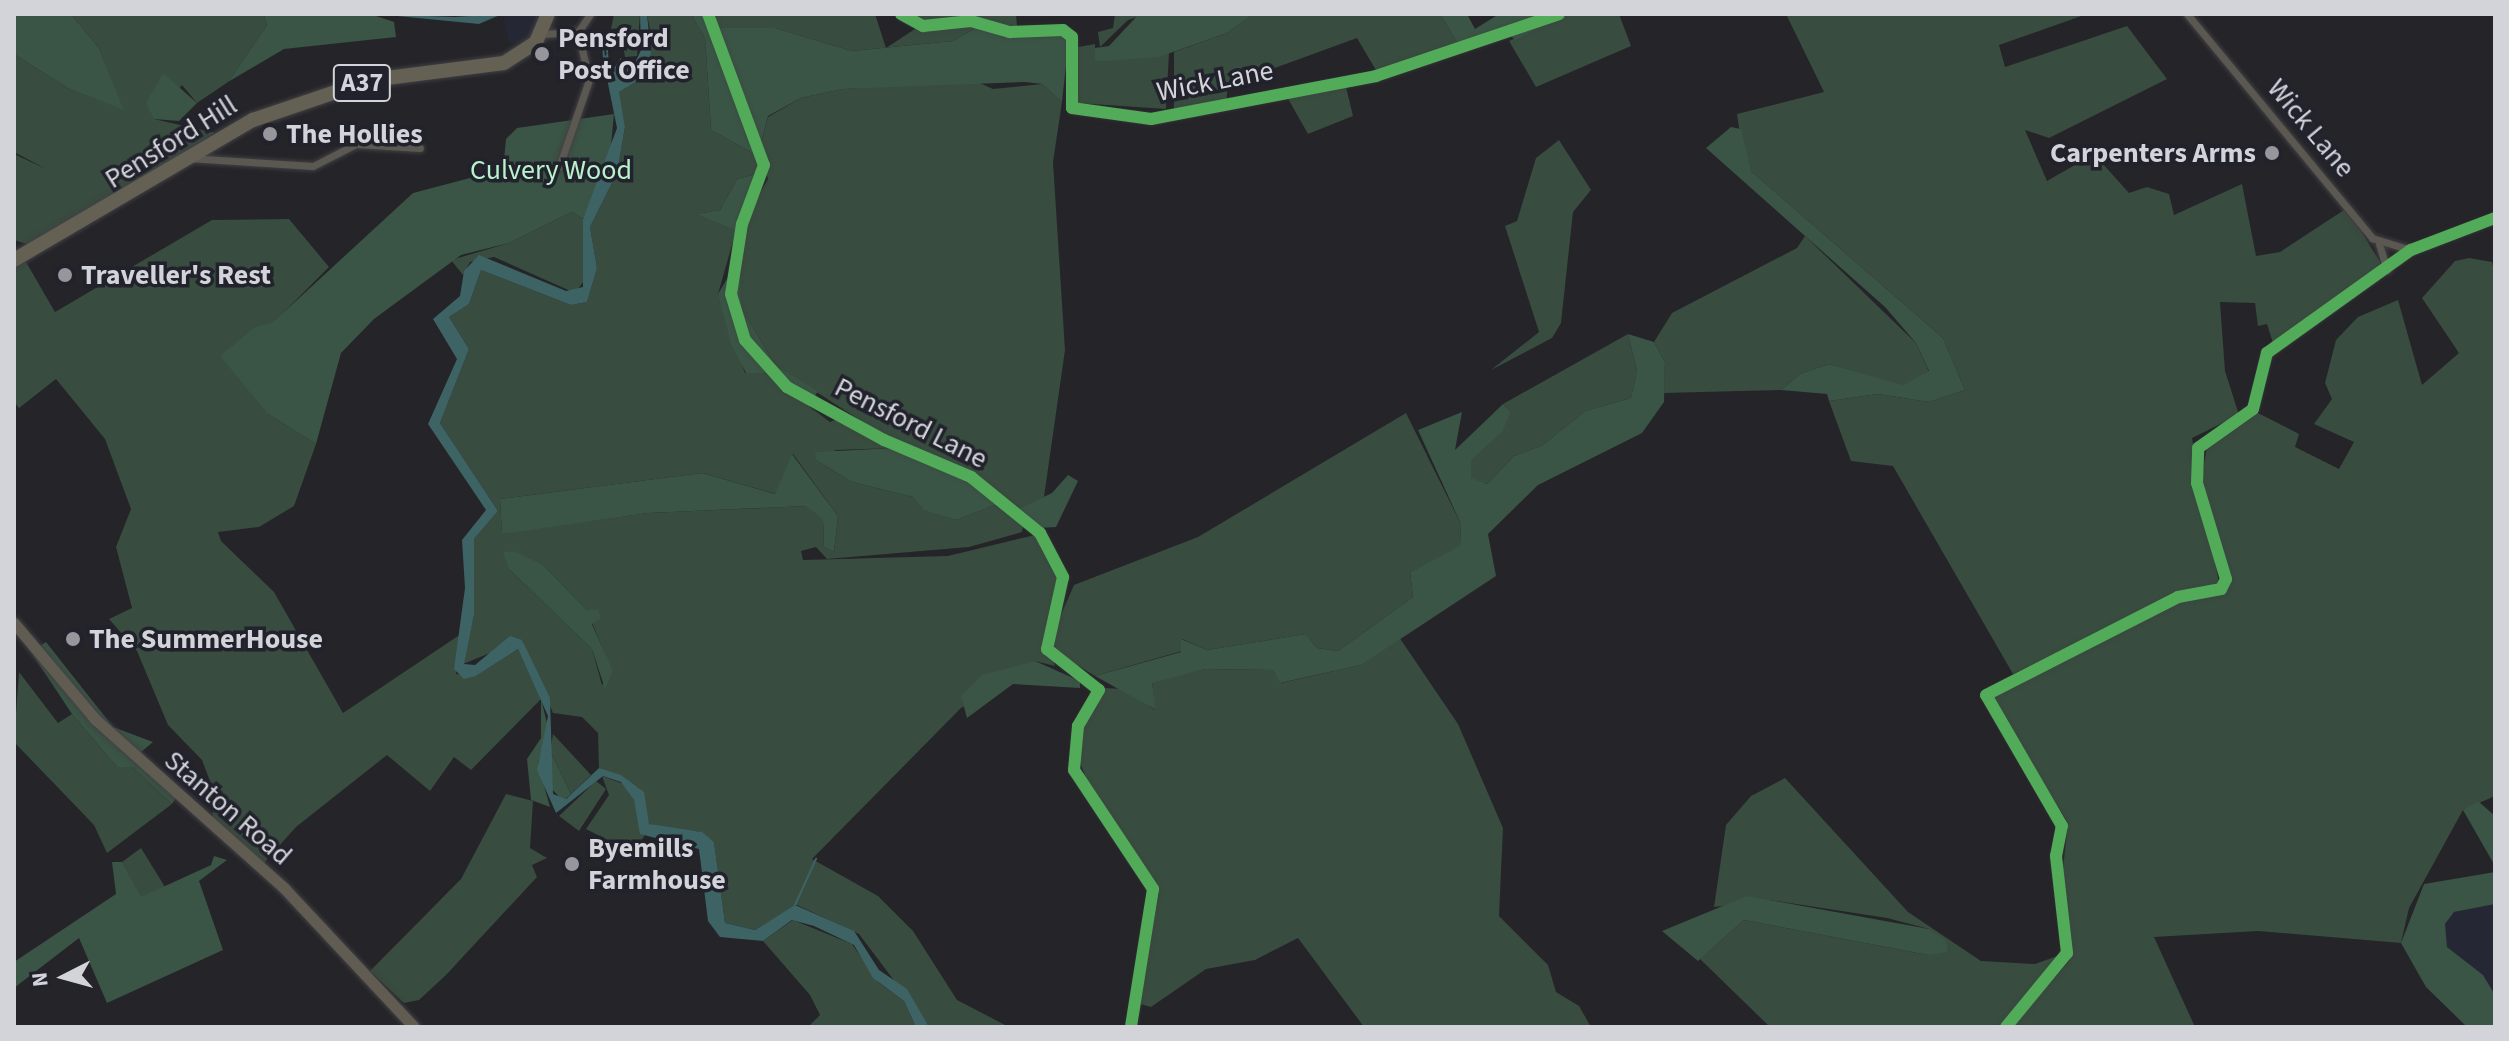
<!DOCTYPE html>
<style>
body{margin:0}
#map{position:relative;width:2509px;height:1041px;overflow:hidden;background:#242429;font-family:"Source Sans 3",sans-serif}
div>[style]{position:absolute}
.built>*{inset:0;background:#252734}
.green>*{inset:0;background:#384c3f}
.forest>*{inset:0;background:#3a5445}
.water>*{inset:0;background:#3d6365}
.stream>*{height:2px;margin:-1px;padding:0 1px;transform-origin:1px;border-radius:1px;background:#3d6365}
.roads{filter:drop-shadow(0 0 2px #414144) drop-shadow(0 0 2px #414144)}
.street>*{height:7px;margin:-3.5px;padding:0 3.5px;transform-origin:3.5px;border-radius:3.5px;background:#5a5850}
.secondary>*{height:11px;margin:-5.5px;padding:0 5.5px;transform-origin:5.5px;border-radius:5.5px;background:#605c51}
.highway>*{height:14px;margin:-7px;padding:0 7px;transform-origin:7px;border-radius:7px;background:#656054}
.cycleway>*{height:12px;margin:-6px;padding:0 6px;transform-origin:6px;border-radius:6px;background:#51ab58}
.dots>*{width:22px;height:22px;translate:-50% -50%;box-sizing:border-box;border:4px solid #21222c;border-radius:50%}
span{translate:-50% -50%;white-space:nowrap;text-align:center;line-height:1.15;-webkit-text-stroke:7px #21222c;paint-order:stroke}
.shield-label span{padding:2px 6px;background:#21222c;border:2px solid;border-radius:6px;-webkit-text-stroke-width:0}
.shield-label{font-size:26px;color:#d3d4da;font-weight:700}
.poi-label{font-size:28px;color:#d3d4da;font-weight:700}
.left{translate:0 -50%;text-align:left}
.right{translate:-100% -50%;text-align:right}
.street-label{font-size:28px;color:#d3d4da}
.park-label{font-size:28px;color:#b9f2cd}
.frame{position:absolute;inset:0;border:16px solid #d3d4da;pointer-events:none}
.north{position:absolute;left:24px;top:937px;width:80px;height:80px;-webkit-text-stroke:6px #21222c;paint-order:stroke;rotate:264deg;font-size:22px;font-weight:700;line-height:32px;text-align:center;color:#d3d4da}
.north::after{content:'';display:block;margin:auto;width:28px;height:36px;background:#d3d4da;clip-path:polygon(50% 0,100% 100%,50% 72%,0 100%)}
</style>
<div id="map">
<div class="built">
<div style="clip-path:polygon(503px 14px,543px 14px,532px 39px,509px 44px)"></div>
<div style="clip-path:polygon(2495px 904px,2495px 995px,2483px 975px,2446px 947px,2445px 924px,2454px 912px)"></div>
</div>
<div class="green">
<div style="clip-path:polygon(71px 14px,264px 15px,267px 25px,228px 82px,197px 103px,182px 85px,154px 119px,215px 133px,30px 245px,14px 240px,14px 154px,46px 169px,14px 152px,14px 54px,69px 89px,123px 109px,99px 48px)"></div>
<div style="clip-path:polygon(614px 14px,640px 14px,637px 56px,625px 57px,620px 28px,611px 29px)"></div>
<div style="clip-path:polygon(evenodd,647px 14px,691px 14px,705px 38px,711px 130px,760px 157px,763px 172px,737px 179px,720px 210px,697px 214px,736px 231px,718px 294px,745px 373px,765px 373px,830px 422px,839px 418px,895px 448px,836px 450px,816px 460px,852px 482px,913px 497px,926px 511px,956px 520px,998px 504px,1024px 522px,1022px 532px,969px 547px,827px 559px,816px 547px,801px 551px,803px 560px,948px 556px,1035px 535px,1061px 580px,1044px 637px,1055px 666px,1035px 661px,961px 708px,812px 859px,878px 896px,913px 931px,957px 1000px,1009px 1027px,929px 1027px,859px 934px,797px 905px,755px 930px,725px 923px,714px 842px,698px 831px,660px 830px,645px 821px,639px 788px,599px 768px,598px 733px,582px 717px,553px 713px,522px 640px,463px 664px,474px 615px,474px 539px,498px 511px,440px 423px,469px 349px,449px 317px,469px 304px,481px 270px,571px 305px,587px 302px,597px 268px,590px 227px,617px 173px,625px 127px,618px 92px,645px 76px,652px 41px,647px 14px,793px 454px,838px 516px,834px 552px,824px 547px,823px 520px,807px 506px,648px 513px,502px 533px,500px 499px,702px 473px,776px 494px,793px 454px,647px 14px,543px 565px,587px 610px,612px 671px,602px 685px,592px 649px,509px 569px,543px 565px)"></div>
<div style="clip-path:polygon(715px 14px,875px 14px,886px 48px,918px 27px,981px 25px,953px 41px,852px 51px,775px 28px,718px 28px)"></div>
<div style="clip-path:polygon(907px 14px,1016px 14px,1017px 27px,969px 18px,923px 23px)"></div>
<div style="clip-path:polygon(1115px 14px,1146px 14px,1128px 20px,1100px 47px,1098px 32px,1113px 28px)"></div>
<div style="clip-path:polygon(1254px 14px,1440px 14px,1461px 49px,1377px 72px,1357px 38px,1228px 85px,1226px 104px,1174px 114px,1174px 52px,1227px 33px)"></div>
<div style="clip-path:polygon(1566px 14px,1619px 14px,1631px 46px,1536px 87px,1509px 41px)"></div>
<div style="clip-path:polygon(1786px 14px,2087px 14px,1999px 45px,2005px 67px,2127px 26px,2167px 79px,2049px 138px,2025px 130px,2047px 181px,2094px 154px,2129px 193px,2147px 187px,2169px 194px,2174px 215px,2242px 184px,2256px 256px,2280px 252px,2344px 210px,2361px 231px,2380px 262px,2379px 273px,2273px 343px,2267px 324px,2258px 326px,2255px 303px,2220px 302px,2225px 371px,2239px 415px,2192px 438px,2219px 583px,2176px 595px,2013px 674px,1893px 466px,1851px 461px,1829px 401px,1878px 394px,1929px 402px,1965px 390px,1943px 338px,1751px 171px,1743px 154px,1737px 114px,1824px 92px)"></div>
<div style="clip-path:polygon(1095px 44px,1095px 62px,1169px 53px,1166px 109px,1076px 103px,1070px 91px,1078px 47px)"></div>
<div style="clip-path:polygon(975px 81px,993px 89px,1042px 84px,1062px 102px,1053px 162px,1065px 350px,1044px 497px,1019px 509px,973px 474px,880px 433px,776px 366px,741px 308px,738px 289px,750px 211px,768px 179px,760px 147px,768px 117px,801px 98px,843px 89px)"></div>
<div style="clip-path:polygon(1345px 83px,1353px 116px,1308px 134px,1286px 95px)"></div>
<div style="clip-path:polygon(1559px 140px,1591px 190px,1573px 212px,1561px 323px,1552px 338px,1491px 370px,1539px 332px,1505px 226px,1517px 221px,1536px 158px)"></div>
<div style="clip-path:polygon(572px 212px,583px 219px,584px 281px,575px 293px,494px 257px,470px 262px,463px 275px,451px 260px,509px 243px)"></div>
<div style="clip-path:polygon(289px 219px,329px 267px,272px 324px,255px 328px,268px 414px,316px 444px,294px 506px,259px 527px,218px 532px,221px 541px,274px 592px,343px 713px,461px 634px,456px 674px,476px 676px,518px 649px,541px 699px,471px 770px,454px 757px,430px 791px,387px 755px,296px 827px,263px 864px,212px 824px,214px 792px,202px 760px,168px 725px,137px 651px,109px 619px,132px 608px,116px 547px,131px 509px,105px 439px,56px 379px,19px 408px,14px 402px,14px 267px,26px 262px,55px 312px,212px 220px)"></div>
<div style="clip-path:polygon(1805px 236px,1916px 343px,1929px 372px,1921px 382px,1903px 386px,1829px 364px,1800px 374px,1781px 390px,1664px 393px,1665px 362px,1654px 342px,1672px 313px,1797px 248px)"></div>
<div style="clip-path:polygon(2469px 258px,2492px 262px,2495px 274px,2495px 796px,2463px 810px,2409px 908px,2401px 943px,2258px 931px,2154px 937px,2195px 1027px,2012px 1027px,2070px 960px,2062px 877px,2068px 823px,1991px 699px,1995px 693px,2178px 603px,2220px 593px,2230px 577px,2201px 481px,2207px 447px,2258px 413px,2299px 434px,2295px 447px,2339px 469px,2354px 442px,2314px 424px,2332px 399px,2325px 383px,2336px 340px,2358px 317px,2398px 300px,2422px 385px,2459px 353px,2422px 298px,2455px 261px)"></div>
<div style="clip-path:polygon(1628px 334px,1637px 371px,1631px 398px,1585px 411px,1543px 445px,1514px 456px,1487px 484px,1471px 479px,1471px 460px,1511px 412px,1503px 404px)"></div>
<div style="clip-path:polygon(1406px 413px,1461px 524px,1460px 547px,1410px 572px,1413px 597px,1338px 651px,1317px 648px,1306px 634px,1207px 650px,1182px 639px,1182px 651px,1095px 676px,1055px 652px,1052px 635px,1074px 585px,1198px 537px)"></div>
<div style="clip-path:polygon(1399px 637px,1458px 724px,1503px 828px,1499px 916px,1548px 965px,1556px 992px,1579px 1006px,1591px 1027px,1364px 1027px,1298px 938px,1255px 960px,1206px 969px,1151px 1007px,1140px 1004px,1159px 891px,1092px 794px,1078px 757px,1082px 727px,1105px 688px,1122px 689px,1155px 710px,1152px 682px,1206px 669px,1273px 670px,1281px 683px,1361px 665px)"></div>
<div style="clip-path:polygon(19px 672px,58px 723px,72px 714px,117px 767px,132px 767px,172px 804px,107px 853px,94px 825px,14px 742px)"></div>
<div style="clip-path:polygon(553px 734px,591px 775px,571px 794px,550px 751px)"></div>
<div style="clip-path:polygon(602px 776px,624px 784px,634px 800px,645px 835px,633px 853px,586px 829px,609px 795px)"></div>
<div style="clip-path:polygon(1785px 778px,1908px 912px,1981px 961px,2035px 964px,2063px 954px,2003px 1027px,1770px 1027px,1700px 959px,1744px 920px,1928px 955px,1929px 929px,1887px 918px,1769px 900px,1714px 907px,1726px 825px,1751px 796px)"></div>
<div style="clip-path:polygon(596px 781px,606px 789px,579px 831px,559px 816px)"></div>
<div style="clip-path:polygon(506px 794px,533px 801px,530px 848px,547px 858px,532px 865px,537px 877px,446px 975px,419px 1000px,404px 1003px,370px 971px,461px 879px)"></div>
<div style="clip-path:polygon(141px 848px,165px 887px,140px 898px,122px 862px)"></div>
<div style="clip-path:polygon(793px 920px,852px 944px,878px 982px,904px 1001px,916px 1027px,808px 1027px,820px 1015px,810px 995px,763px 941px)"></div>
</div>
<div class="forest">
<div style="clip-path:polygon(14px 14px,71px 14px,99px 48px,124px 110px,69px 89px,14px 54px)"></div>
<div style="clip-path:polygon(219px 14px,370px 14px,394px 22px,396px 37px,284px 49px,228px 82px,267px 25px,264px 15px)"></div>
<div style="clip-path:polygon(691px 14px,706px 14px,760px 157px,711px 130px,705px 38px)"></div>
<div style="clip-path:polygon(1254px 14px,1227px 33px,1159px 57px,1095px 62px,1095px 48px,1109px 46px,1138px 15px)"></div>
<div style="clip-path:polygon(1440px 14px,1467px 14px,1475px 29px,1499px 14px,1566px 14px,1515px 40px,1507px 32px,1461px 49px)"></div>
<div style="clip-path:polygon(981px 25px,1007px 35px,1062px 32px,1069px 38px,1062px 102px,1042px 84px,1025px 82px,843px 89px,801px 98px,768px 116px,760px 147px,718px 28px,775px 28px,852px 51px,953px 41px)"></div>
<div style="clip-path:polygon(163px 73px,197px 103px,179px 121px,154px 119px,146px 103px)"></div>
<div style="clip-path:polygon(614px 114px,610px 156px,583px 219px,572px 212px,509px 243px,461px 255px,374px 319px,341px 353px,316px 444px,268px 414px,220px 356px,255px 327px,272px 323px,413px 193px,489px 173px,504px 160px,506px 139px,517px 128px)"></div>
<div style="clip-path:polygon(1731px 127px,1741px 129px,1751px 171px,1943px 338px,1965px 390px,1929px 402px,1878px 394px,1829px 401px,1827px 394px,1781px 390px,1800px 374px,1829px 364px,1903px 385px,1929px 371px,1916px 343px,1885px 307px,1706px 148px)"></div>
<div style="clip-path:polygon(763px 172px,736px 231px,696px 214px,720px 210px,737px 179px)"></div>
<div style="clip-path:polygon(740px 257px,741px 308px,776px 366px,818px 391px,809px 407px,765px 373px,746px 373px,731px 344px,718px 294px)"></div>
<div style="clip-path:polygon(1628px 334px,1654px 342px,1665px 362px,1664px 402px,1642px 433px,1538px 485px,1488px 534px,1496px 576px,1361px 665px,1280px 683px,1273px 670px,1206px 669px,1152px 683px,1156px 710px,1095px 676px,1181px 652px,1181px 639px,1207px 650px,1306px 634px,1317px 648px,1338px 651px,1413px 597px,1410px 572px,1460px 546px,1461px 524px,1418px 430px,1462px 412px,1455px 450px,1503px 404px,1511px 412px,1502px 432px,1471px 460px,1471px 478px,1487px 484px,1514px 456px,1543px 445px,1585px 411px,1631px 398px,1637px 371px)"></div>
<div style="clip-path:polygon(895px 448px,967px 479px,998px 504px,956px 520px,925px 511px,913px 497px,852px 482px,816px 460px,815px 452px)"></div>
<div style="clip-path:polygon(792px 454px,838px 516px,834px 552px,824px 547px,823px 520px,806px 506px,648px 513px,502px 534px,500px 499px,702px 473px,775px 494px)"></div>
<div style="clip-path:polygon(1068px 475px,1078px 481px,1056px 527px,1039px 528px,1018px 509px,1052px 493px)"></div>
<div style="clip-path:polygon(514px 551px,543px 565px,587px 610px,598px 609px,601px 618px,592px 624px,613px 671px,605px 689px,592px 649px,509px 569px,503px 552px)"></div>
<div style="clip-path:polygon(46px 642px,113px 727px,153px 742px,141px 752px,179px 793px,172px 804px,132px 767px,117px 767px,72px 714px,31px 652px)"></div>
<div style="clip-path:polygon(1035px 661px,1080px 681px,1080px 688px,1013px 684px,967px 718px,961px 696px,982px 675px)"></div>
<div style="clip-path:polygon(541px 699px,548px 727px,538px 764px,550px 807px,531px 800px,527px 759px,541px 738px)"></div>
<div style="clip-path:polygon(550px 751px,571px 794px,563px 801px,550px 787px)"></div>
<div style="clip-path:polygon(2478px 801px,2495px 816px,2495px 866px,2463px 810px)"></div>
<div style="clip-path:polygon(214px 856px,227px 860px,199px 881px,223px 950px,107px 1003px,79px 938px,14px 988px,14px 962px,116px 894px,112px 862px,122px 862px,141px 897px,211px 865px)"></div>
<div style="clip-path:polygon(2495px 872px,2495px 904px,2454px 912px,2445px 924px,2447px 947px,2483px 975px,2495px 995px,2495px 1027px,2467px 1027px,2426px 987px,2401px 943px,2424px 884px)"></div>
<div style="clip-path:polygon(1747px 896px,1929px 929px,1946px 940px,1948px 952px,1928px 955px,1744px 920px,1698px 961px,1662px 931px)"></div>
</div>
<div class="water">
<div style="clip-path:polygon(377px 14px,454px 17px,502px 14px,479px 24px)"></div>
<div style="clip-path:polygon(640px 14px,647px 14px,651px 53px,645px 76px,619px 92px,625px 127px,617px 173px,590px 227px,597px 268px,587px 302px,571px 305px,481px 270px,469px 304px,449px 317px,469px 349px,440px 423px,498px 511px,474px 539px,474px 615px,464px 664px,475px 665px,510px 636px,522px 640px,550px 698px,553px 794px,566px 799px,599px 768px,621px 775px,644px 792px,649px 824px,702px 832px,714px 842px,725px 923px,755px 930px,795px 905px,854px 931px,879px 970px,907px 989px,929px 1027px,916px 1027px,904px 1001px,873px 978px,854px 945px,814px 926px,792px 920px,763px 941px,720px 937px,708px 921px,699px 849px,640px 834px,634px 800px,621px 782px,603px 776px,556px 813px,537px 770px,548px 716px,518px 649px,476px 676px,464px 679px,454px 669px,465px 588px,462px 540px,486px 510px,428px 424px,457px 359px,433px 319px,460px 296px,464px 271px,479px 255px,566px 291px,583px 287px,583px 219px,617px 128px,603px 59px,608px 52px,610px 74px,621px 58px,631px 71px,641px 50px)"></div>
</div>
<div class="stream">
<div style="left:603px;top:44px;width:15px;rotate:86deg"></div>
<div style="left:607px;top:52px;width:19px;rotate:-84deg"></div>
<div style="left:795px;top:905px;width:51px;rotate:-65.5deg"></div>
</div>
<div class="roads">
<div class="street">
<div style="left:708px;top:14px;width:161px;rotate:69.7deg"></div>
<div style="left:764px;top:165px;width:63px;rotate:110.4deg"></div>
<div style="left:742px;top:224px;width:71px;rotate:98.9deg"></div>
<div style="left:731px;top:294px;width:48px;rotate:73.1deg"></div>
<div style="left:745px;top:340px;width:63px;rotate:48.2deg"></div>
<div style="left:787px;top:387px;width:111px;rotate:28.7deg"></div>
<div style="left:884px;top:440px;width:95px;rotate:23deg"></div>
<div style="left:971px;top:477px;width:89px;rotate:39.1deg"></div>
<div style="left:1040px;top:533px;width:50px;rotate:62.4deg"></div>
<div style="left:1063px;top:577px;width:74px;rotate:102.5deg"></div>
<div style="left:1047px;top:649px;width:66px;rotate:38.3deg"></div>
<div style="left:1099px;top:690px;width:42px;rotate:120.3deg"></div>
<div style="left:1078px;top:726px;width:44px;rotate:95.2deg"></div>
<div style="left:1074px;top:770px;width:143px;rotate:56.4deg"></div>
<div style="left:1153px;top:889px;width:140px;rotate:99.1deg"></div>
<div style="left:901px;top:14px;width:25px;rotate:29deg"></div>
<div style="left:923px;top:26px;width:48px;rotate:-5.9deg"></div>
<div style="left:971px;top:21px;width:41px;rotate:15.8deg"></div>
<div style="left:1010px;top:32px;width:53px;rotate:-2.2deg"></div>
<div style="left:1063px;top:30px;width:11px;rotate:38deg"></div>
<div style="left:1072px;top:37px;width:71px;rotate:90deg"></div>
<div style="left:1072px;top:108px;width:80px;rotate:7.9deg"></div>
<div style="left:1151px;top:119px;width:229px;rotate:-10.8deg"></div>
<div style="left:1376px;top:76px;width:193px;rotate:-18.7deg"></div>
<div style="left:2187px;top:14px;width:291px;rotate:50.4deg"></div>
<div style="left:2372px;top:238px;width:41px;rotate:17.1deg"></div>
<div style="left:542px;top:34px;width:36px;rotate:-3deg"></div>
<div style="left:578px;top:32px;width:22px;rotate:-56deg"></div>
<div style="left:188px;top:158px;width:125px;rotate:3.7deg"></div>
<div style="left:313px;top:166px;width:48px;rotate:-27.1deg"></div>
<div style="left:356px;top:144px;width:64px;rotate:3.6deg"></div>
<div style="left:559px;top:167px;width:92px;rotate:-71deg"></div>
<div style="left:589px;top:80px;width:49px;rotate:-102.9deg"></div>
<div style="left:2379px;top:244px;width:27px;rotate:73deg"></div>
<div style="left:2006px;top:1027px;width:96px;rotate:-50.5deg"></div>
<div style="left:2067px;top:953px;width:98px;rotate:-96.5deg"></div>
<div style="left:2056px;top:856px;width:31px;rotate:-79deg"></div>
<div style="left:2062px;top:826px;width:151px;rotate:-120.1deg"></div>
<div style="left:1986px;top:695px;width:216px;rotate:-27deg"></div>
<div style="left:2178px;top:597px;width:44px;rotate:-10.5deg"></div>
<div style="left:2221px;top:589px;width:11px;rotate:-63deg"></div>
<div style="left:2226px;top:579px;width:100px;rotate:-106.8deg"></div>
<div style="left:2197px;top:483px;width:35px;rotate:-88deg"></div>
<div style="left:2198px;top:448px;width:67px;rotate:-35.3deg"></div>
<div style="left:2253px;top:409px;width:58px;rotate:-76deg"></div>
<div style="left:2267px;top:353px;width:177px;rotate:-35.6deg"></div>
<div style="left:2411px;top:250px;width:90px;rotate:-20.9deg"></div>
</div>
<div class="secondary">
<div style="left:14px;top:623px;width:126px;rotate:49.8deg"></div>
<div style="left:95px;top:719px;width:254px;rotate:41.8deg"></div>
<div style="left:284px;top:888px;width:190px;rotate:46.9deg"></div>
</div>
<div class="highway">
<div style="left:14px;top:260px;width:277px;rotate:-30.4deg"></div>
<div style="left:253px;top:120px;width:125px;rotate:-18.7deg"></div>
<div style="left:371px;top:80px;width:134px;rotate:-7.3deg"></div>
<div style="left:504px;top:63px;width:38px;rotate:-33deg"></div>
<div style="left:536px;top:42px;width:30px;rotate:-67deg"></div>
</div>
</div>
<div class="cycleway">
<div style="left:708px;top:14px;width:161px;rotate:69.7deg"></div>
<div style="left:764px;top:165px;width:63px;rotate:110.4deg"></div>
<div style="left:742px;top:224px;width:71px;rotate:98.9deg"></div>
<div style="left:731px;top:294px;width:48px;rotate:73.1deg"></div>
<div style="left:745px;top:340px;width:63px;rotate:48.2deg"></div>
<div style="left:787px;top:387px;width:111px;rotate:28.7deg"></div>
<div style="left:884px;top:440px;width:95px;rotate:23deg"></div>
<div style="left:971px;top:477px;width:89px;rotate:39.1deg"></div>
<div style="left:1040px;top:533px;width:50px;rotate:62.4deg"></div>
<div style="left:1063px;top:577px;width:74px;rotate:102.5deg"></div>
<div style="left:1047px;top:649px;width:66px;rotate:38.3deg"></div>
<div style="left:1099px;top:690px;width:42px;rotate:120.3deg"></div>
<div style="left:1078px;top:726px;width:44px;rotate:95.2deg"></div>
<div style="left:1074px;top:770px;width:143px;rotate:56.4deg"></div>
<div style="left:1153px;top:889px;width:140px;rotate:99.1deg"></div>
<div style="left:901px;top:14px;width:25px;rotate:29deg"></div>
<div style="left:923px;top:26px;width:48px;rotate:-5.9deg"></div>
<div style="left:971px;top:21px;width:41px;rotate:15.8deg"></div>
<div style="left:1010px;top:32px;width:53px;rotate:-2.2deg"></div>
<div style="left:1063px;top:30px;width:11px;rotate:38deg"></div>
<div style="left:1072px;top:37px;width:71px;rotate:90deg"></div>
<div style="left:1072px;top:108px;width:80px;rotate:7.9deg"></div>
<div style="left:1151px;top:119px;width:229px;rotate:-10.8deg"></div>
<div style="left:1376px;top:76px;width:193px;rotate:-18.7deg"></div>
<div style="left:2006px;top:1027px;width:96px;rotate:-50.5deg"></div>
<div style="left:2067px;top:953px;width:98px;rotate:-96.5deg"></div>
<div style="left:2056px;top:856px;width:31px;rotate:-79deg"></div>
<div style="left:2062px;top:826px;width:151px;rotate:-120.1deg"></div>
<div style="left:1986px;top:695px;width:216px;rotate:-27deg"></div>
<div style="left:2178px;top:597px;width:44px;rotate:-10.5deg"></div>
<div style="left:2221px;top:589px;width:11px;rotate:-63deg"></div>
<div style="left:2226px;top:579px;width:100px;rotate:-106.8deg"></div>
<div style="left:2197px;top:483px;width:35px;rotate:-88deg"></div>
<div style="left:2198px;top:448px;width:67px;rotate:-35.3deg"></div>
<div style="left:2253px;top:409px;width:58px;rotate:-76deg"></div>
<div style="left:2267px;top:353px;width:177px;rotate:-35.6deg"></div>
<div style="left:2411px;top:250px;width:90px;rotate:-20.9deg"></div>
</div>
<div class="dots">
<div style="left:542px;top:54px;background:#96969c"></div>
<div style="left:270px;top:134px;background:#96969c"></div>
<div style="left:2272px;top:153px;background:#96969c"></div>
<div style="left:65px;top:275px;background:#96969c"></div>
<div style="left:73px;top:639px;background:#96969c"></div>
<div style="left:572px;top:864px;background:#96969c"></div>
</div>
<div class="shield-label">
<span style="left:362px;top:83px">A37</span>
</div>
<div class="poi-label">
<span class="left" style="left:558px;top:54px">Pensford<br>Post Office</span>
<span class="left" style="left:286px;top:134px">The Hollies</span>
<span class="right" style="left:2256px;top:153px">Carpenters Arms</span>
<span class="left" style="left:81px;top:275px">Traveller's Rest</span>
<span class="left" style="left:89px;top:639px">The SummerHouse</span>
<span class="left" style="left:588px;top:864px">Byemills<br>Farmhouse</span>
</div>
<div class="street-label">
<span style="left:1215px;top:81px;rotate:-11deg">Wick Lane</span>
<span style="left:2311px;top:128px;rotate:50deg">Wick Lane</span>
<span style="left:171px;top:142px;rotate:-32deg">Pensford Hill</span>
<span style="left:911px;top:423px;rotate:27deg">Pensford Lane</span>
<span style="left:228px;top:808px;rotate:41deg">Stanton Road</span>
</div>
<div class="park-label">
<span style="left:551px;top:170px">Culvery Wood</span>
</div>
<div class="frame"></div>
<div class="north">N</div>
</div>
